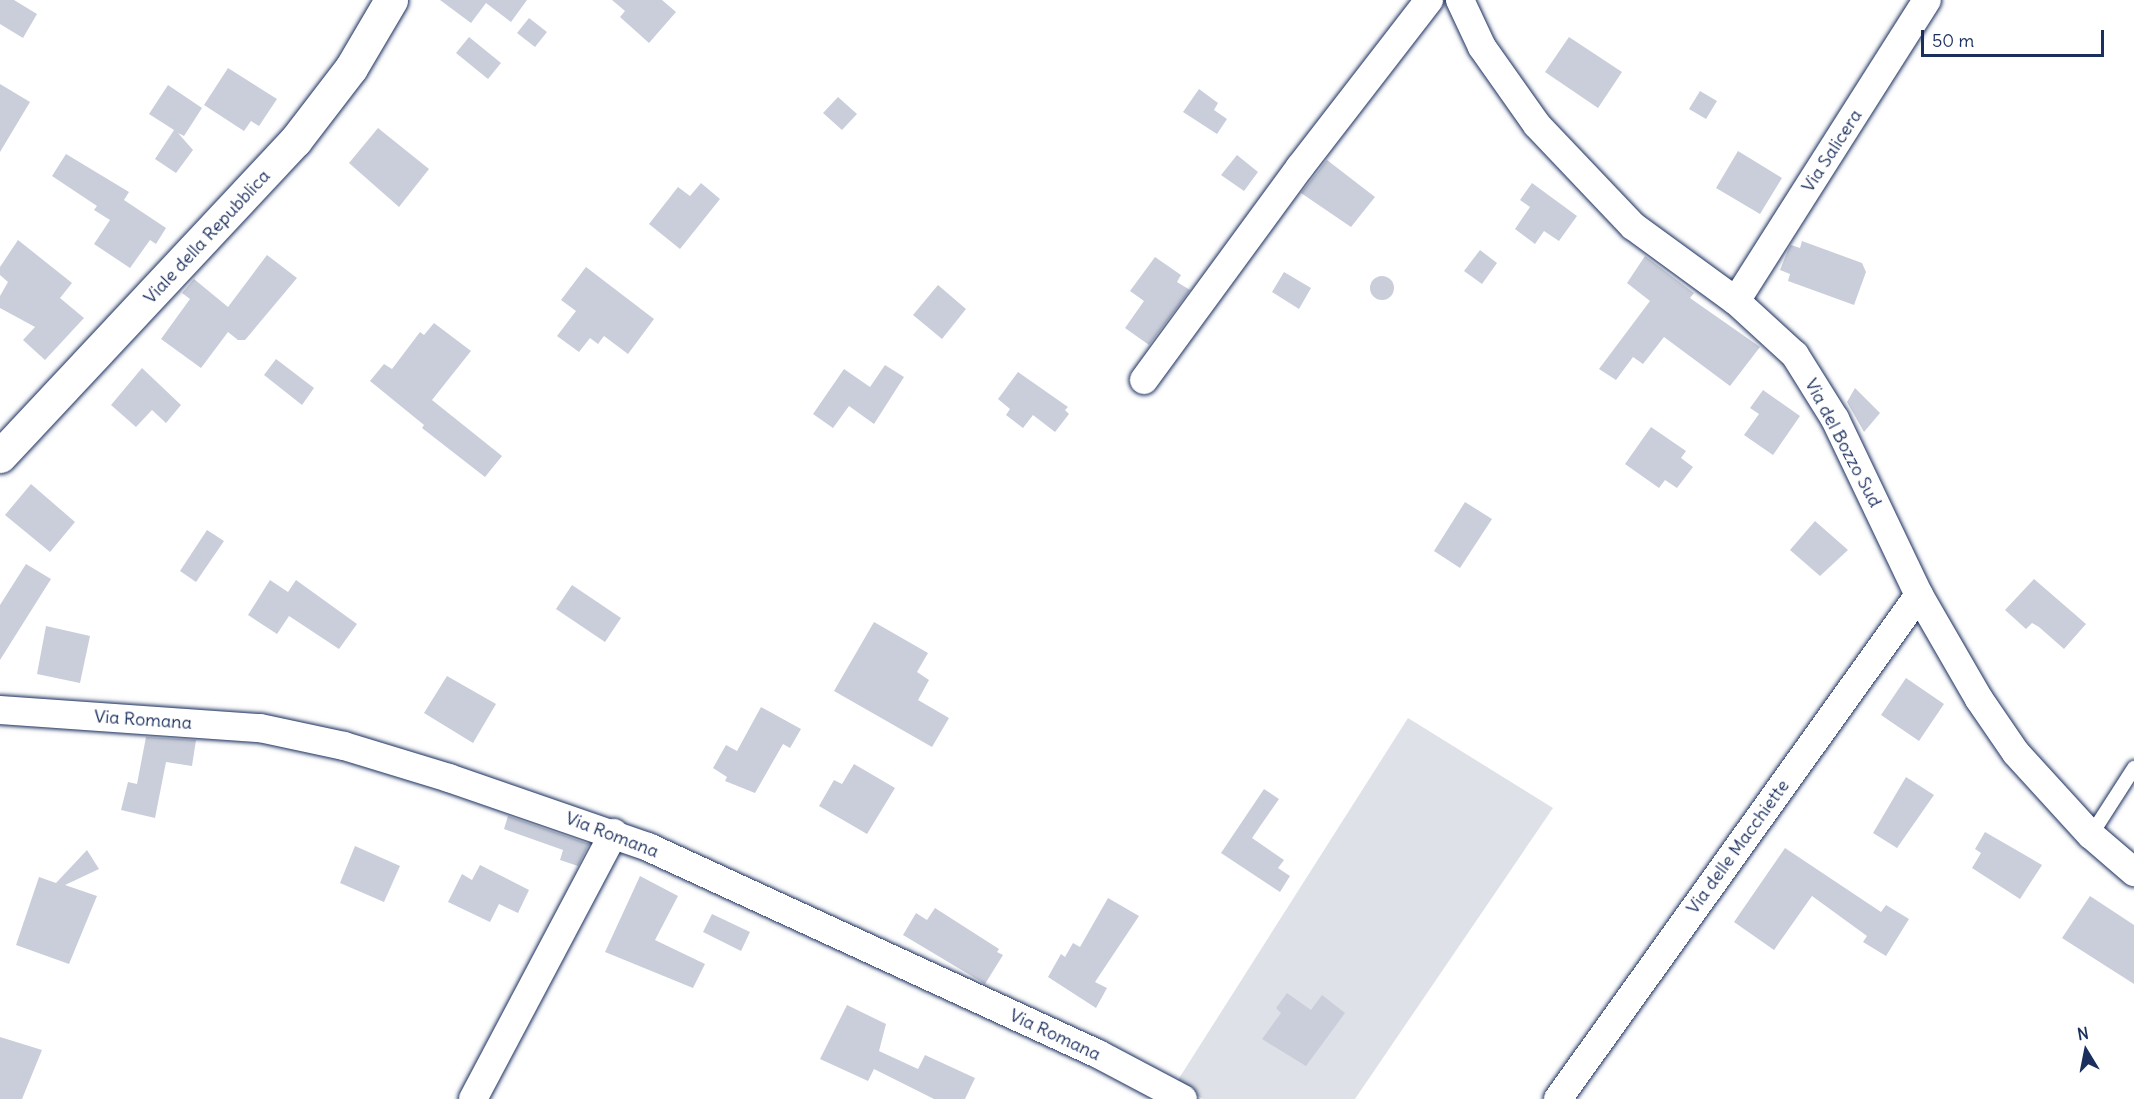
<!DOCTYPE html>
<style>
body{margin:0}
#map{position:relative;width:2134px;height:1099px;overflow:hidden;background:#fff;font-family:Delius,sans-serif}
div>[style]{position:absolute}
.green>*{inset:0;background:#dee1e7}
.building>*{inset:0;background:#caceda}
.round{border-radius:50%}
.roads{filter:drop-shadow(0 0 2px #1b2f5e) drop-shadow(0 0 2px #1b2f5e)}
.service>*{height:14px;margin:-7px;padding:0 7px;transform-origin:7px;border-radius:7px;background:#fff}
.minor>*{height:28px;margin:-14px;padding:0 14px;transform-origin:14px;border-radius:14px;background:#fff}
.secondary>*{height:33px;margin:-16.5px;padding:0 16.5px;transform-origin:16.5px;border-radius:16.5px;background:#fff}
span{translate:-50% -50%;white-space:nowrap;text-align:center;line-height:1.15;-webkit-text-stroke:5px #fff;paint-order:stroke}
.street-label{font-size:18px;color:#1b2f5e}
.north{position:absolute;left:2056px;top:1021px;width:60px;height:60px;-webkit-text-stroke:4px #fff;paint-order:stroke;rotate:350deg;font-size:16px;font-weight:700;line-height:24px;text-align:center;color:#1b2f5e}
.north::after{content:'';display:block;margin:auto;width:21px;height:27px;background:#1b2f5e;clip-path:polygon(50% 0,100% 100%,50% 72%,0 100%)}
.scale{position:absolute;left:1921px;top:30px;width:183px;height:27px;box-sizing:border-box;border:3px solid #1b2f5e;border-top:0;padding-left:8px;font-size:18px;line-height:21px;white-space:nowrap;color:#1b2f5e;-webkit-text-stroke:4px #fff;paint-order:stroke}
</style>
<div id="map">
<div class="green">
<div style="clip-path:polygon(1408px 718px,1553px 808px,1355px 1099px,1203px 1099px,1176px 1083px)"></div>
</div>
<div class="building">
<div style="clip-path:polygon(0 0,14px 0,37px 14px,23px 38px,0 24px)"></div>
<div style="clip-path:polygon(440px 0,527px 0,511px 22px,486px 3px,471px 23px)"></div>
<div style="clip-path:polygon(612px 0,662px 0,676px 12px,649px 43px,620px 17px,625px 11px)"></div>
<div style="clip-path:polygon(529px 18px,547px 32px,535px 47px,517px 33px)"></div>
<div style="clip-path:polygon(469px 37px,501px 63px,488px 79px,456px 53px)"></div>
<div style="clip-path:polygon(1569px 37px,1622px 72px,1598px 108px,1545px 72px)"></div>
<div style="clip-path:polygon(228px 68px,277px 99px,259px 126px,251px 121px,244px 131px,204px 105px)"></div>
<div style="clip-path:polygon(0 84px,30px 102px,0 152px)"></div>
<div style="clip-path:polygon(168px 85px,202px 108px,184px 136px,178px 133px,193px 150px,176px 173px,155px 159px,174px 130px,149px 114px)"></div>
<div style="clip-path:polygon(1199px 89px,1218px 103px,1214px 110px,1227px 119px,1217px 134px,1183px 112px)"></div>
<div style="clip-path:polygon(1700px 91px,1717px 101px,1706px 119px,1689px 109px)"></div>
<div style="clip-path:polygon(838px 97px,857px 114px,842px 130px,823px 113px)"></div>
<div style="clip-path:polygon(378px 128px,429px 169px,399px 207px,349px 163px)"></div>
<div style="clip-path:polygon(1738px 151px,1782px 178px,1760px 214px,1716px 188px)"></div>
<div style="clip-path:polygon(66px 154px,129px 192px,124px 200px,166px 228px,156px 244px,150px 240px,130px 268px,94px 244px,110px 220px,94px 210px,97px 206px,52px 176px)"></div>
<div style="clip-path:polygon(1237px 155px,1258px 172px,1244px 191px,1221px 175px)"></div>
<div style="clip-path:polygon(1327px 160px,1375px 197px,1351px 227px,1301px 193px)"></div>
<div style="clip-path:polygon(701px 183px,720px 199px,680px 249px,649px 224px,678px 187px,690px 196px)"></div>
<div style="clip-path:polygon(1532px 183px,1577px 216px,1559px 241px,1544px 231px,1535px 244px,1515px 229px,1530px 207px,1520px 200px)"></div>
<div style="clip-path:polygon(18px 240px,72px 283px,60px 298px,84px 318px,45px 360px,23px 340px,35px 327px,0 308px,0 296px,8px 282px,0 275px,0 267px)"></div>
<div style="clip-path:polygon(1802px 241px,1862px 263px,1866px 272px,1854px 305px,1788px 281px,1790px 274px,1780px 270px,1788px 250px,1791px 245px,1800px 248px)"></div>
<div style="clip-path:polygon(1480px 250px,1497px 263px,1482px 284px,1464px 271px)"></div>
<div style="clip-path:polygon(267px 255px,297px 278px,245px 340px,238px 340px,228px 332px,201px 368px,161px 339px,190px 299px,182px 293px,194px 279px,228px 307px)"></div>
<div style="clip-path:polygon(1645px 256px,1694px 293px,1690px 298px,1760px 347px,1730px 386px,1664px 337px,1643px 364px,1633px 357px,1616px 380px,1599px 369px,1650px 301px,1627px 283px)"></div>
<div style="clip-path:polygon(1155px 257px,1181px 275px,1177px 282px,1190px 290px,1149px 345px,1125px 328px,1144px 301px,1130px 291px)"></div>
<div style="clip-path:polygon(586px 267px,654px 319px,628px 354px,604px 336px,598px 344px,590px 338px,579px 352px,557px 336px,576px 311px,561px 300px)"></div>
<div style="clip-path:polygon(1284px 272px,1311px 288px,1299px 309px,1272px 292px)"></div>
<div class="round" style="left:1370px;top:276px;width:24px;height:24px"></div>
<div style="clip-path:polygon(938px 285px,966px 309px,942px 339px,913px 315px)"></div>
<div style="clip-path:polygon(434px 323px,471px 351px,432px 400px,502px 456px,485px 477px,422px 428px,424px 425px,370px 381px,384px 364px,392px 369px,420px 332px,424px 335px)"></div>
<div style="clip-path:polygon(276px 359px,314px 388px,302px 405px,264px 375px)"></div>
<div style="clip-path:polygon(885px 365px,904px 377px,874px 424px,849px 406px,833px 428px,813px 414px,844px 369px,870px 387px)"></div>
<div style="clip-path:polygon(142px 368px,181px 405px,166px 423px,152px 410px,136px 427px,111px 405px)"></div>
<div style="clip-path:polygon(1018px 372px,1068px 407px,1065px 410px,1069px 414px,1055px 432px,1033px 415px,1023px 428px,1006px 415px,1010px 409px,998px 399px)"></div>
<div style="clip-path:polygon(1855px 388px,1880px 413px,1864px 432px,1847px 402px)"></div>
<div style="clip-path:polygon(1763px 390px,1800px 416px,1773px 455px,1744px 435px,1759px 414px,1750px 408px)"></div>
<div style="clip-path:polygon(1651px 427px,1686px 451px,1681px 458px,1693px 467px,1677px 488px,1665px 480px,1659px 488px,1625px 464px)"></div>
<div style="clip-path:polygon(31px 484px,75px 522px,50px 552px,5px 515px)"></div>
<div style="clip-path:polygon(1465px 502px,1492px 519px,1460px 568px,1434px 551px)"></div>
<div style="clip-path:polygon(1815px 521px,1848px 550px,1820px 576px,1790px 550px)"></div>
<div style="clip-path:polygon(207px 530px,224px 541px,196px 582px,180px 571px)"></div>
<div style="clip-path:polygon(26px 564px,51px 579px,0 660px,0 605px)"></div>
<div style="clip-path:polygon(2034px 579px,2086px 624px,2064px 649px,2039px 627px,2032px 623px,2026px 629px,2005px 610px)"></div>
<div style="clip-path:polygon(270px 580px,288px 592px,296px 580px,357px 624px,339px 649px,289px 616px,277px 634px,248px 615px)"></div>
<div style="clip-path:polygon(572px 585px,621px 618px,605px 642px,556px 609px)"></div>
<div style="clip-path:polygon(874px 622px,928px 653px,917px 672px,929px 680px,918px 700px,949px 718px,932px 747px,834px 691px)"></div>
<div style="clip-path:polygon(46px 626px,90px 636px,80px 683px,37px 674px)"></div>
<div style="clip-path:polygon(447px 676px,496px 704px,473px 743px,424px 713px)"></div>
<div style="clip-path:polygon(1906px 678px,1944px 704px,1919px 741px,1881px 715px)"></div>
<div style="clip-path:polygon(761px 707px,801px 729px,790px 748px,783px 744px,755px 793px,725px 781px,727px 777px,713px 768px,726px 745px,737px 751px)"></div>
<div style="clip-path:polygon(146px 737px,196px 740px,192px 766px,166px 762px,155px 818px,121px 810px,128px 782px,137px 784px)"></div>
<div style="clip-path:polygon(854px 764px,895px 788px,867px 834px,819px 806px,834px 780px,842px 784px)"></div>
<div style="clip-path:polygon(1906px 777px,1934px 795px,1897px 848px,1873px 833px)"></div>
<div style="clip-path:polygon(1264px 789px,1279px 799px,1252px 838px,1284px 860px,1278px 868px,1290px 876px,1280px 892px,1221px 853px)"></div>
<div style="clip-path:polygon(508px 816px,589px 844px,578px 866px,560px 860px,563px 850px,504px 829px)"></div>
<div style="clip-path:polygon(1985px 832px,2042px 865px,2020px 899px,1972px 868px,1981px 853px,1975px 849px)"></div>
<div style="clip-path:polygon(355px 846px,400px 866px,384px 902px,340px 883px)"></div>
<div style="clip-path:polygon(1785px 848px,1881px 912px,1886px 905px,1909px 919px,1886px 956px,1863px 942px,1867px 936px,1812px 896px,1774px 950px,1734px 922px)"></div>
<div style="clip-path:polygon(87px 850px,99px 869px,65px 885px,97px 896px,69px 964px,16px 945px,39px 877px,56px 883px)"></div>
<div style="clip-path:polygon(480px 865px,529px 890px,518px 913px,499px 904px,490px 922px,448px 902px,462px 874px,472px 880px)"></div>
<div style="clip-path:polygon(640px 876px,678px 896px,655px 940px,705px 964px,693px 988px,605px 952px)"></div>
<div style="clip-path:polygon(2090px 896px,2134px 925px,2134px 984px,2062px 938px)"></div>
<div style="clip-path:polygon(1108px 898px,1139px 916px,1095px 982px,1107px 988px,1096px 1008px,1048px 977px,1061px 954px,1065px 957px,1073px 943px,1080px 947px)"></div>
<div style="clip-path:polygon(935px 908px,999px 949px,997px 952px,1003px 955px,985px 984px,903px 935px,916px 913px,927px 920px)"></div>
<div style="clip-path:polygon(712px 914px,750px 932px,741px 951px,703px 932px)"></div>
<div style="clip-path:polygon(1287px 993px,1311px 1010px,1322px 995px,1345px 1013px,1306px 1066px,1262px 1039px,1281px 1013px,1276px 1008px)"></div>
<div style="clip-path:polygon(847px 1005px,886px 1024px,879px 1051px,918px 1069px,925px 1055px,975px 1078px,965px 1099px,934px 1099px,874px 1069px,868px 1081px,820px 1059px)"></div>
<div style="clip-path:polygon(0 1037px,42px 1050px,22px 1099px,0 1099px)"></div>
</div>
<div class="roads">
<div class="service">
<div style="left:2091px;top:835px;width:80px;rotate:-57.3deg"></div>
</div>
<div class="minor">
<div style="left:1460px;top:0;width:52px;rotate:64.9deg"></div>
<div style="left:1482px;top:47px;width:95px;rotate:54.8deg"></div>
<div style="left:1537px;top:125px;width:139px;rotate:46.5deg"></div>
<div style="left:1633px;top:226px;width:127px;rotate:36.1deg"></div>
<div style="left:1736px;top:301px;width:80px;rotate:42.5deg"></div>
<div style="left:1795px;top:355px;width:75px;rotate:58deg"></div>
<div style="left:1835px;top:419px;width:195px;rotate:64.5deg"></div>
<div style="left:1919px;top:595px;width:120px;rotate:60deg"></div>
<div style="left:1979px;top:699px;width:65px;rotate:55.6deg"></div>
<div style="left:2016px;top:753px;width:111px;rotate:47.6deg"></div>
<div style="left:2091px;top:835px;width:57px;rotate:40.7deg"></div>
<div style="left:1736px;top:301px;width:356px;rotate:-57.6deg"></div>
<div style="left:1144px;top:380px;width:264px;rotate:-53.8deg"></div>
<div style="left:1300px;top:167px;width:211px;rotate:-52.3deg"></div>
<div style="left:0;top:710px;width:261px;rotate:4deg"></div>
<div style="left:260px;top:728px;width:86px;rotate:12.1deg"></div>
<div style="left:344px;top:746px;width:110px;rotate:16.9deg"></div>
<div style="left:449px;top:778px;width:211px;rotate:19.1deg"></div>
<div style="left:648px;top:847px;width:495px;rotate:24.7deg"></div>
<div style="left:1098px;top:1054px;width:96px;rotate:27.9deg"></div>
<div style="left:473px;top:1099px;width:301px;rotate:-62.1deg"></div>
<div style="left:1558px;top:1099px;width:620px;rotate:-54.39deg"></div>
</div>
<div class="secondary">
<div style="left:0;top:456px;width:432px;rotate:-46.9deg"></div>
<div style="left:295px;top:141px;width:92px;rotate:-52.5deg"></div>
<div style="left:351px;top:68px;width:79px;rotate:-59.5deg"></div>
</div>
</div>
<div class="street-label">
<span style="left:1832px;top:151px;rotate:-57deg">Via Salicera</span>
<span style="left:207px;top:237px;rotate:-47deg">Viale della Repubblica</span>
<span style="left:1843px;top:443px;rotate:62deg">Via del Bozzo Sud</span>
<span style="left:143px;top:720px;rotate:4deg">Via Romana</span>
<span style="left:612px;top:835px;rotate:21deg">Via Romana</span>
<span style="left:1738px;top:847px;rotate:-54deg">Via delle Macchiette</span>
<span style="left:1055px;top:1035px;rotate:25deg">Via Romana</span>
</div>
<div class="north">N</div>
<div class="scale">50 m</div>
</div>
